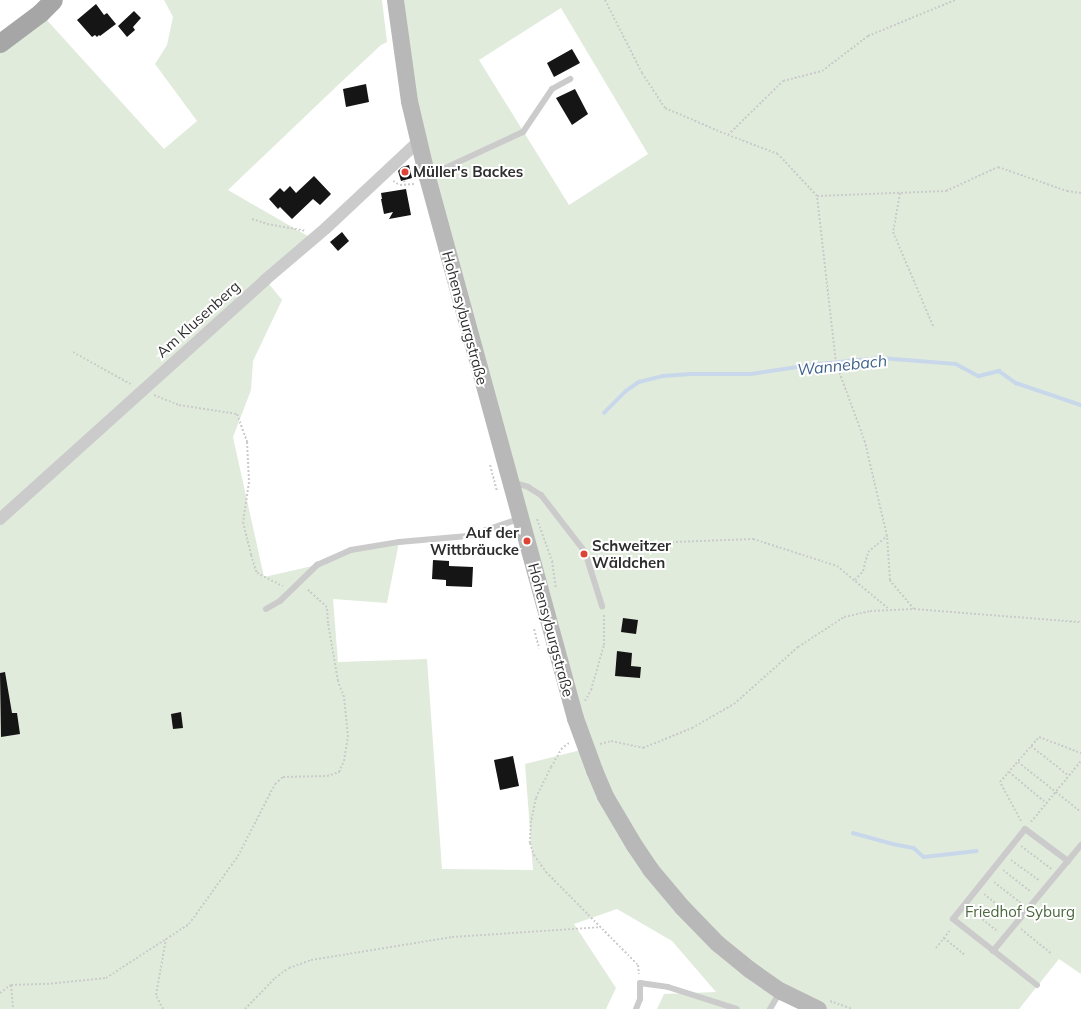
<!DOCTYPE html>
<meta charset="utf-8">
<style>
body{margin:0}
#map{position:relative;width:1081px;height:1009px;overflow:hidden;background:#fff;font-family:Mulish,sans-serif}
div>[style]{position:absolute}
.green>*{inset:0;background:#e1ebdc}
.stream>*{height:3.5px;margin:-1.75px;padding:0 1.75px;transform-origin:1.75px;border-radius:1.75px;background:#c8d8ea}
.building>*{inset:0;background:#151515}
.path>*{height:2px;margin-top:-1px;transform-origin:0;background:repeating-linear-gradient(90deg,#cbcbcb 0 2px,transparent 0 4px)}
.lane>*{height:6px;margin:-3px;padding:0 3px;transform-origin:3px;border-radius:3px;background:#cbcbcb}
.street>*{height:12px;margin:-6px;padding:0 6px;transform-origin:6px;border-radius:6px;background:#cbcbcb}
.secondary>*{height:17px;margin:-8.5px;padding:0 8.5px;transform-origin:8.5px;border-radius:8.5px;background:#b8b8b8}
.primary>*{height:19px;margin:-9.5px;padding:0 9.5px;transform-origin:9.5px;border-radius:9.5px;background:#a6a6a6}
.dots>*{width:11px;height:11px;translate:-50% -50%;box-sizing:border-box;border:2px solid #fff;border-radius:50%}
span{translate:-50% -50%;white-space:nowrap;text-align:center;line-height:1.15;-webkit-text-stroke:4px #fff;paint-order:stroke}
.poi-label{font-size:15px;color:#2e2e2e;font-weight:700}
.left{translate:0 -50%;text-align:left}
.right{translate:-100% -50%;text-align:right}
.street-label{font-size:15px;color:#2e2e2e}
.park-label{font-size:15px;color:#4a673d}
.water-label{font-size:16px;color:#3f628c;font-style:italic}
</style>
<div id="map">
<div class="green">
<div style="clip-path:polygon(evenodd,164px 0,382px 0,387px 42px,381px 45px,337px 86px,228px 190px,313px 239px,265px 279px,282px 300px,253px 361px,251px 390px,233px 437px,264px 577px,317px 565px,351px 550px,399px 542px,387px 603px,333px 599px,338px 662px,427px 659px,442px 869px,533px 870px,525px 764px,585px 749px,468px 327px,395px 0,1081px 0,1081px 974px,1059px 959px,1019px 1009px,818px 1009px,781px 991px,770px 1009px,657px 1009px,664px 994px,716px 992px,672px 941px,617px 909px,574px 924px,616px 988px,606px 1009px,0 1009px,0 50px,45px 18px,164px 149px,197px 121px,155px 64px,167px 45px,173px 17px,164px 0,561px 8px,648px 154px,569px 205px,479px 60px,561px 8px)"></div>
</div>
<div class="stream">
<div style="left:604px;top:413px;width:31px;rotate:-45deg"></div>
<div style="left:626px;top:391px;width:16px;rotate:-35deg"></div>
<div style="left:639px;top:382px;width:25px;rotate:-14deg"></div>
<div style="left:663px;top:376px;width:28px;rotate:-4deg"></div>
<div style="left:691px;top:374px;width:60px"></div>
<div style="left:751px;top:374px;width:69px;rotate:-8.4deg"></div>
<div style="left:819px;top:364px;width:62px;rotate:-5.5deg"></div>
<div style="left:881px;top:358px;width:75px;rotate:4.6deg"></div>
<div style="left:956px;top:364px;width:26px;rotate:28deg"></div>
<div style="left:979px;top:376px;width:21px;rotate:-14deg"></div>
<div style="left:999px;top:371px;width:21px;rotate:35deg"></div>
<div style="left:1016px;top:383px;width:69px;rotate:18.7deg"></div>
<div style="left:853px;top:833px;width:41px;rotate:15.4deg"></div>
<div style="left:893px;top:844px;width:21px;rotate:11deg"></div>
<div style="left:914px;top:848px;width:13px;rotate:42deg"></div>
<div style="left:924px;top:857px;width:53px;rotate:-6.5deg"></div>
</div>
<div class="building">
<div style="clip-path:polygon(96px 4px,104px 15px,107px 13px,116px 24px,100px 36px,99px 35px,97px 37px,95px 35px,92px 37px,77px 20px)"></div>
<div style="clip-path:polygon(134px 11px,141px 18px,133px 27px,135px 30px,127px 37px,118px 26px)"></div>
<div style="clip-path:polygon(572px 49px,580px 63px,554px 77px,547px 63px)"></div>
<div style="clip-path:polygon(366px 84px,369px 102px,346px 107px,343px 89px)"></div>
<div style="clip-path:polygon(575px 89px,588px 114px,572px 125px,556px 98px)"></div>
<div style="clip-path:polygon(409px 165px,412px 178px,401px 181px,398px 171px,402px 167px)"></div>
<div style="clip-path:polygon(314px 176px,331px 194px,320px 205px,313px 199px,292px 219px,280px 207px,278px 209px,269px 199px,280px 188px,284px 192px,290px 186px,296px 193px)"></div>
<div style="clip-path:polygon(406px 189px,411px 215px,389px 219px,393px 212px,384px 214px,381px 199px,382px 199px,381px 193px)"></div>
<div style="clip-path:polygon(342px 232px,349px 241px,338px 251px,330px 242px)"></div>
<div style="clip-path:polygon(433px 560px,449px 561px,449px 566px,473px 567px,472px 587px,446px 586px,446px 580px,432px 579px)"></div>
<div style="clip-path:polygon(623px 618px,638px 620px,636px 634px,621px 632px)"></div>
<div style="clip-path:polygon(617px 651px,632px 653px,631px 666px,641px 667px,640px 678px,615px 676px)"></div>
<div style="clip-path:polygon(5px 672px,12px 713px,17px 713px,20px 734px,1px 737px,0 673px)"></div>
<div style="clip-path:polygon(181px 712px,183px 728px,173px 729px,171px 714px)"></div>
<div style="clip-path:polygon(513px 756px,519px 786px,500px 790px,494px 760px)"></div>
</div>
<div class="path">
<div style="left:605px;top:0;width:82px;rotate:63.1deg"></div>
<div style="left:642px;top:73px;width:42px;rotate:56.7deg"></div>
<div style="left:665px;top:108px;width:69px;rotate:23.2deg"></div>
<div style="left:404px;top:180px;width:4px;rotate:76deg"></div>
<div style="left:393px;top:181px;width:8px;rotate:30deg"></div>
<div style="left:400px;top:185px;width:14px;rotate:-4deg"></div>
<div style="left:900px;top:193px;width:40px;rotate:100deg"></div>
<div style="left:893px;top:232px;width:104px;rotate:66.9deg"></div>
<div style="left:817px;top:196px;width:129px;rotate:-2.2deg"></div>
<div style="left:946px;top:191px;width:57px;rotate:-24.8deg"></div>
<div style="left:998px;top:167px;width:73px;rotate:19.2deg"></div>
<div style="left:1067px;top:191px;width:14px;rotate:8deg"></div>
<div style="left:252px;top:219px;width:16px;rotate:18deg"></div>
<div style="left:267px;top:224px;width:39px;rotate:10deg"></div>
<div style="left:73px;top:352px;width:68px;rotate:29.2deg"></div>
<div style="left:154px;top:395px;width:27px;rotate:22deg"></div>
<div style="left:179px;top:405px;width:59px;rotate:8.8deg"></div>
<div style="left:237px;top:414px;width:30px;rotate:70deg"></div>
<div style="left:247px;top:442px;width:40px;rotate:87.1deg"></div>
<div style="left:249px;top:482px;width:40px;rotate:98.5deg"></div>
<div style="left:243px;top:522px;width:34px;rotate:76deg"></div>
<div style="left:251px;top:555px;width:19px;rotate:72deg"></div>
<div style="left:257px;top:573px;width:29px;rotate:27deg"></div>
<div style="left:490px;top:465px;width:28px;rotate:75deg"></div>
<div style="left:537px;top:519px;width:45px;rotate:70.3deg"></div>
<div style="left:552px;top:561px;width:28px;rotate:82deg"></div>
<div style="left:593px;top:551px;width:56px;rotate:-8.3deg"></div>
<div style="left:648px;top:543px;width:105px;rotate:-2.2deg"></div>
<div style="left:753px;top:539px;width:88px;rotate:17.8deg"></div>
<div style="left:837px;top:566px;width:67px;rotate:39.6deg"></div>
<div style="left:855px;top:580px;width:12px;rotate:-48deg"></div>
<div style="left:863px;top:571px;width:20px;rotate:-75deg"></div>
<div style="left:868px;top:552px;width:25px;rotate:-40deg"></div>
<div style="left:914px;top:609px;width:38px;rotate:-130deg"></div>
<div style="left:890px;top:580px;width:44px;rotate:-93.9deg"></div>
<div style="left:887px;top:536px;width:97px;rotate:-103.2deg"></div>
<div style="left:865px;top:442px;width:84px;rotate:-110.2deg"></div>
<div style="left:836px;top:363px;width:168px;rotate:-96.5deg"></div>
<div style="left:817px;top:196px;width:57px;rotate:-132.9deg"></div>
<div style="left:778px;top:154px;width:53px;rotate:-159.2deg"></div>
<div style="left:728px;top:135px;width:77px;rotate:-44.5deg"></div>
<div style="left:783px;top:81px;width:40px;rotate:-14.4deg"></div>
<div style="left:822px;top:71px;width:58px;rotate:-37.3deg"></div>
<div style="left:868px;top:36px;width:94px;rotate:-22.5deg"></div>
<div style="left:534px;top:629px;width:20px;rotate:75deg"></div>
<div style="left:585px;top:701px;width:13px;rotate:-61deg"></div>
<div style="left:591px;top:690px;width:47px;rotate:-73.9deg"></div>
<div style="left:604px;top:645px;width:30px;rotate:-90deg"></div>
<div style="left:569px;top:743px;width:9px;rotate:144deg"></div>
<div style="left:562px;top:748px;width:22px;rotate:120deg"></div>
<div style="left:551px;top:767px;width:34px;rotate:116deg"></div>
<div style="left:536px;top:798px;width:24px;rotate:102deg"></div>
<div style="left:531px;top:821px;width:22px;rotate:93deg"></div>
<div style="left:530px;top:843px;width:13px;rotate:72deg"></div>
<div style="left:534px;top:855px;width:21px;rotate:55deg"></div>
<div style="left:546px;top:872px;width:131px;rotate:45.3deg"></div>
<div style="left:638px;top:965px;width:9px;rotate:84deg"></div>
<div style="left:600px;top:744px;width:11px;rotate:-15deg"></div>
<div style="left:611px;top:741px;width:33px;rotate:12deg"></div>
<div style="left:643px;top:748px;width:53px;rotate:-22.2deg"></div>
<div style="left:692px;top:728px;width:48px;rotate:-29.7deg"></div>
<div style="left:734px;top:704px;width:86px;rotate:-41.7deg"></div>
<div style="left:798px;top:647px;width:55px;rotate:-33.1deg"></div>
<div style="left:844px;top:617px;width:27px;rotate:-13deg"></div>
<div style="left:870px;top:611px;width:44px;rotate:-2.6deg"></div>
<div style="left:914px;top:609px;width:168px;rotate:4.5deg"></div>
<div style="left:1031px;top:746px;width:48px;rotate:38.3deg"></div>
<div style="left:1018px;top:762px;width:80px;rotate:38.4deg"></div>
<div style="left:1009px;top:772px;width:48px;rotate:40deg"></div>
<div style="left:1021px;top:821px;width:44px;rotate:-118.3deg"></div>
<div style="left:1000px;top:782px;width:60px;rotate:-49.1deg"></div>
<div style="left:1039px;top:737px;width:45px;rotate:20.9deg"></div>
<div style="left:1031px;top:822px;width:79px;rotate:-50.7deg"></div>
<div style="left:1021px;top:846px;width:38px;rotate:37deg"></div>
<div style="left:1011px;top:860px;width:36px;rotate:36deg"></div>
<div style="left:1003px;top:870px;width:36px;rotate:38deg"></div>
<div style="left:994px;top:882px;width:36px;rotate:38deg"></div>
<div style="left:984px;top:894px;width:35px;rotate:39deg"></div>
<div style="left:970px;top:909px;width:36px;rotate:39deg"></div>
<div style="left:1021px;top:929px;width:38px;rotate:39deg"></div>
<div style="left:944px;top:938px;width:26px;rotate:39deg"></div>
<div style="left:936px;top:948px;width:24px;rotate:-52deg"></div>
<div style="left:11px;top:985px;width:24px;rotate:85deg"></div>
<div style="left:0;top:993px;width:14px;rotate:-36deg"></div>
<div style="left:11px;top:985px;width:36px;rotate:-2deg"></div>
<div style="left:47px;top:984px;width:59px;rotate:-5.8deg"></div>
<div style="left:106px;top:978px;width:72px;rotate:-33deg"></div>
<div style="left:166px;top:939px;width:27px;rotate:-33deg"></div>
<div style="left:189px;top:924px;width:84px;rotate:-54.2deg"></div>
<div style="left:238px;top:856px;width:81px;rotate:-62.8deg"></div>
<div style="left:275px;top:784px;width:11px;rotate:-41deg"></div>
<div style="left:283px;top:777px;width:44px;rotate:-1.3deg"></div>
<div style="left:327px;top:776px;width:13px;rotate:-18deg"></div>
<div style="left:339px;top:772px;width:12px;rotate:-66deg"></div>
<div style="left:344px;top:761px;width:24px;rotate:-81deg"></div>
<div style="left:348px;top:737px;width:40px;rotate:-95.7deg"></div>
<div style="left:344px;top:697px;width:17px;rotate:-111deg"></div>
<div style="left:338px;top:681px;width:59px;rotate:-99.8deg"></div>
<div style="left:328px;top:623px;width:16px;rotate:-94deg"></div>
<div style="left:327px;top:607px;width:28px;rotate:-138deg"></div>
<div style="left:830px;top:1001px;width:23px;rotate:20deg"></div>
<div style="left:163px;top:1009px;width:16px;rotate:-117deg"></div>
<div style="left:156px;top:995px;width:57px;rotate:-79.9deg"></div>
<div style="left:245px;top:1009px;width:43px;rotate:-45.9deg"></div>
<div style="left:275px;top:978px;width:17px;rotate:-36deg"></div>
<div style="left:289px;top:968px;width:23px;rotate:-20deg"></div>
<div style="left:311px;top:960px;width:143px;rotate:-9.3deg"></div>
<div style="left:452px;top:937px;width:149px;rotate:-3.8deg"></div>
</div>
<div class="lane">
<div style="left:428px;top:176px;width:105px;rotate:-24.9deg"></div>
<div style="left:523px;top:132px;width:52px;rotate:-56deg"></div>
<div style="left:552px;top:89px;width:21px;rotate:-29deg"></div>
<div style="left:512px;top:482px;width:17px;rotate:17deg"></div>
<div style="left:528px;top:487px;width:15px;rotate:32deg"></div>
<div style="left:541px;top:495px;width:72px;rotate:52.3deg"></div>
<div style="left:585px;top:552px;width:57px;rotate:72.5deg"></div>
<div style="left:266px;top:609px;width:16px;rotate:-30deg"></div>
<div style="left:280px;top:601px;width:52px;rotate:-44.2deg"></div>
<div style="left:317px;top:565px;width:37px;rotate:-24deg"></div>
<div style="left:351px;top:550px;width:49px;rotate:-9.5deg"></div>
<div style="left:399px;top:542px;width:69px;rotate:-5deg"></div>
<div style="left:468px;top:536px;width:54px;rotate:-18.4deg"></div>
<div style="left:993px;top:951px;width:138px;rotate:-50.3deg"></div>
<div style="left:1037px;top:985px;width:107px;rotate:-141.8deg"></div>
<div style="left:953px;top:919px;width:115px;rotate:-51.3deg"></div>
<div style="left:1025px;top:829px;width:54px;rotate:36.7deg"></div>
<div style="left:636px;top:1009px;width:11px;rotate:-68deg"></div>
<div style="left:640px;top:999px;width:16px;rotate:-90deg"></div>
<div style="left:640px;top:983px;width:28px;rotate:8deg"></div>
<div style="left:668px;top:987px;width:72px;rotate:17.7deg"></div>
<div style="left:770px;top:1009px;width:20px;rotate:-60deg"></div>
</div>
<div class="street">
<div style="left:0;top:519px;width:357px;rotate:-42deg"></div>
<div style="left:265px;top:280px;width:80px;rotate:-40.4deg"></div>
<div style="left:326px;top:228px;width:126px;rotate:-43.1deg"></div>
</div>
<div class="secondary">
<div style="left:395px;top:0;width:102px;rotate:82.1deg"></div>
<div style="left:409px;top:101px;width:78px;rotate:76.7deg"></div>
<div style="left:427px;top:177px;width:561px;rotate:74.7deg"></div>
<div style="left:575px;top:718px;width:55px;rotate:69.9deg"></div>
<div style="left:594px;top:770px;width:28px;rotate:67deg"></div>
<div style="left:605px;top:796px;width:57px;rotate:59.4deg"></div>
<div style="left:634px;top:845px;width:29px;rotate:56deg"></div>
<div style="left:650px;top:869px;width:50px;rotate:49.9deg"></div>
<div style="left:682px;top:907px;width:50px;rotate:45.8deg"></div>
<div style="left:717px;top:943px;width:41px;rotate:39.1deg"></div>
<div style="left:749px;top:969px;width:39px;rotate:35deg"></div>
<div style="left:781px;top:991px;width:41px;rotate:25.9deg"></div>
</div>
<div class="primary">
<div style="left:0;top:43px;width:50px;rotate:-36.9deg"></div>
<div style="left:40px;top:13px;width:18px;rotate:-45deg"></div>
</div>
<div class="dots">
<div style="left:405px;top:172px;background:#de4436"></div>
<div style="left:527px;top:541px;background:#de4436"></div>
<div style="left:584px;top:554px;background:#de4436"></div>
</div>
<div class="poi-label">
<span class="left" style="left:413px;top:172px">Müller's Backes</span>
<span class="right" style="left:519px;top:541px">Auf der<br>Wittbräucke</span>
<span class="left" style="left:592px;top:554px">Schweitzer<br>Wäldchen</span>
</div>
<div class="street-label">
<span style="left:465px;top:318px;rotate:75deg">Hohensyburgstraße</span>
<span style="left:198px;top:319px;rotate:-42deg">Am Klusenberg</span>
<span style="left:551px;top:630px;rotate:75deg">Hohensyburgstraße</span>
</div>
<div class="park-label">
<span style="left:1020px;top:912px">Friedhof Syburg</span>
</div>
<div class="water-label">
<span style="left:842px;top:365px;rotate:-6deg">Wannebach</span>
</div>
</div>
